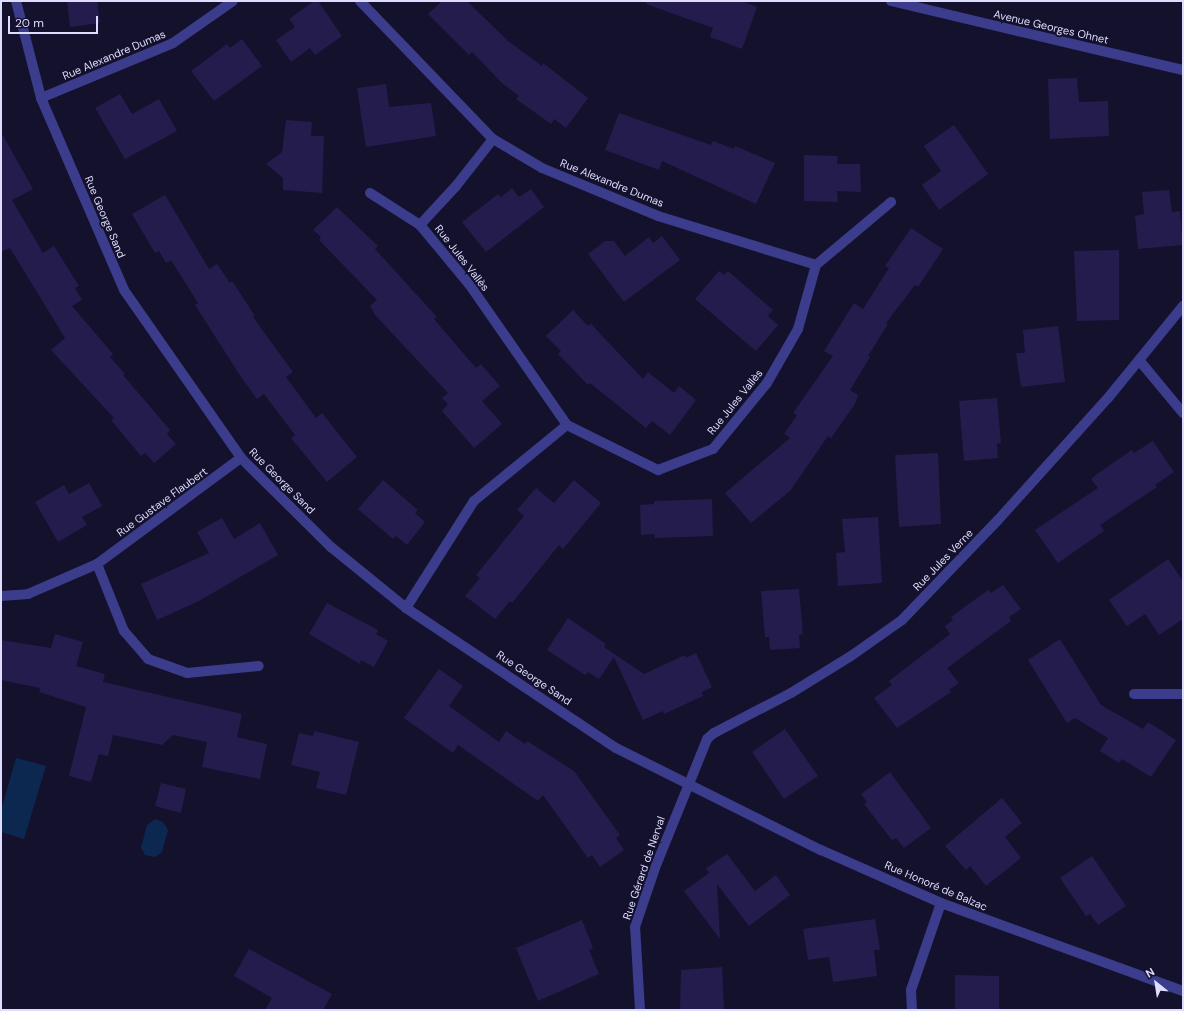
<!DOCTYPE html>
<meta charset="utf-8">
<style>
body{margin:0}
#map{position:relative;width:1184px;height:1011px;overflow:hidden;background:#14112c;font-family:"DM Sans",sans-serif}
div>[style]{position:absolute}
.water>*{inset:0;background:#0c2850}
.building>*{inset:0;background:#241c4d}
.minor>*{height:10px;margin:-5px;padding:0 5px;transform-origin:5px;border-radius:5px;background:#3b3c8c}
.tertiary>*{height:10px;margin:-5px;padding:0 5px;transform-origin:5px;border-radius:5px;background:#3b3c8c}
span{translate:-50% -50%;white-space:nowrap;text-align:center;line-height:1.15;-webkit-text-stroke:4px #14112c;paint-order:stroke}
.street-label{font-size:11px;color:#dedcff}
.frame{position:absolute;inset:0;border:2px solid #dedcff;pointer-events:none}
.north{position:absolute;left:1136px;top:963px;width:40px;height:40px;-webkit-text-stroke:3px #14112c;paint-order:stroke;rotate:330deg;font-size:11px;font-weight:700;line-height:16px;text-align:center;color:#dedcff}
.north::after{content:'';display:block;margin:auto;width:14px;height:18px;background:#dedcff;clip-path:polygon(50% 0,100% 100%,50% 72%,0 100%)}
.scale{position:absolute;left:8px;top:16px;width:90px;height:18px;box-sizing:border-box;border:2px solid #dedcff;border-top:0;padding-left:5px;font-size:12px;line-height:14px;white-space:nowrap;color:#dedcff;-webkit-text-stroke:3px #14112c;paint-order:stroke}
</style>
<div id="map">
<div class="water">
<div style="clip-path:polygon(16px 758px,46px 766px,24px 839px,1px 832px,1px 810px)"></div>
<div style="clip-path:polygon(155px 819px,163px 822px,168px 830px,162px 852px,155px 857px,145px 855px,141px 848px,147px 825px)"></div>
</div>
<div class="building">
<div style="clip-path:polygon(67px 1px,97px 1px,100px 23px,70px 27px)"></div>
<div style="clip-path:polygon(314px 1px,318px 1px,342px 36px,315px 55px,310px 48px,291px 62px,276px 40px,295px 27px,289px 19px)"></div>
<div style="clip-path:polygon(442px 1px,467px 1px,508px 41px,542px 66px,543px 63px,588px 98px,566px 128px,554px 119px,551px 124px,516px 99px,519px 96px,503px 84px,472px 52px,469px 55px,428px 14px)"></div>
<div style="clip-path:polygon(647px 1px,742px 1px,757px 7px,742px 49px,710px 37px,713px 28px,646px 4px)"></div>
<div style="clip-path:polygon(242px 39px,262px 66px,214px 101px,191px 71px,227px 44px,230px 48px)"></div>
<div style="clip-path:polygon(1077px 78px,1079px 102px,1108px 101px,1109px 136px,1050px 139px,1048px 79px)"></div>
<div style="clip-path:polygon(386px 84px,389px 107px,431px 103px,436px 136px,366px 147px,357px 88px)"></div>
<div style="clip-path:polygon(120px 94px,132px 114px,159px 99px,177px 131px,125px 159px,95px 108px)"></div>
<div style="clip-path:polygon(619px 113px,711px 145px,713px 141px,734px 149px,735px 146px,775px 163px,756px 204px,662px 161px,659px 170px,605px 150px)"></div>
<div style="clip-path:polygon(286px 120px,312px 122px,311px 136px,324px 136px,322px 193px,283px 190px,283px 178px,266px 164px,282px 152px)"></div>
<div style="clip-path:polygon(954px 125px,988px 174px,939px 210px,922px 185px,941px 171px,924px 146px)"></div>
<div style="clip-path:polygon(1px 132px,33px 189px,12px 200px,43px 253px,54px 246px,79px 286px,75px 288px,82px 300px,72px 306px,113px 354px,110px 357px,125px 374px,123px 375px,170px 430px,167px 434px,176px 444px,154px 463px,145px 453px,141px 456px,111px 420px,114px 418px,51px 350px,65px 338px,10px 248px,1px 252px)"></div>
<div style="clip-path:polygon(804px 155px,838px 156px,837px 164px,860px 164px,861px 192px,837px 191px,838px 202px,804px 201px)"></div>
<div style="clip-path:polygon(512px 188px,519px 197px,531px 189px,544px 207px,486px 252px,462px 222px,498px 194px,501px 197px)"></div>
<div style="clip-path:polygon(1169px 190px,1172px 212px,1180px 211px,1183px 245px,1138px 249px,1135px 216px,1144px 214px,1142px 192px)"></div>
<div style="clip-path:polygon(165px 195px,209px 269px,217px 264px,230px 283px,232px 281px,255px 316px,253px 317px,293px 372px,286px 377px,316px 418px,322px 413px,357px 457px,327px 482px,291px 438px,295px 435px,264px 394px,257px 399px,241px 377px,195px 305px,198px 303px,171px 260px,166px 263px,159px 251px,155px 253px,132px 214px)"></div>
<div style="clip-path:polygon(337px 207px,378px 246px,375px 249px,437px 317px,434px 319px,476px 368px,481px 364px,500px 386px,482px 401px,502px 424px,474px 448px,442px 411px,448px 404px,442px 398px,448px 393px,375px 315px,370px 306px,377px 300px,319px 240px,321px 237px,313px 230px)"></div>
<div style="clip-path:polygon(911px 228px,943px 249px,918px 287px,915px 285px,886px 323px,888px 324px,868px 356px,870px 357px,850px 390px,858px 395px,855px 404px,831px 438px,828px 436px,790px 491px,751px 523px,725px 493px,790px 438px,784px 434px,797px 415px,793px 413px,833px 356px,824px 351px,854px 303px,863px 309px,889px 268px,885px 266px)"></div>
<div style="clip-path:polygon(662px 236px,680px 260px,624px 302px,588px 254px,605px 241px,614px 241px,625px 256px,649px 237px,653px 243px)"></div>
<div style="clip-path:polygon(1119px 250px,1119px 320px,1077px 321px,1074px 251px)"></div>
<div style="clip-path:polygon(719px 271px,724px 275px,728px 271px,773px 310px,768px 316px,778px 325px,756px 351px,695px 299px)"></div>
<div style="clip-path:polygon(573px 310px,588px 326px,591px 324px,643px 379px,648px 372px,674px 393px,679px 386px,696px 400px,670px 435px,652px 421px,646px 428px,590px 383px,588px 385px,558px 354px,561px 351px,546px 336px)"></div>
<div style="clip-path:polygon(1058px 326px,1065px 382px,1021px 387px,1016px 353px,1025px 353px,1023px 330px)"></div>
<div style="clip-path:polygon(997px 398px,1001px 443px,997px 444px,998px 458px,964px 461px,959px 401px)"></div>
<div style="clip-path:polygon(1153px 441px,1174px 472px,1155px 485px,1157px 487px,1100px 525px,1104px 531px,1058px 563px,1035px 530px,1098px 488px,1091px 479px,1097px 474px,1132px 450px,1134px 453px)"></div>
<div style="clip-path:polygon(938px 453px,941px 524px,899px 527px,895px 455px)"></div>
<div style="clip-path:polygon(383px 480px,418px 510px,415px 513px,425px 522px,407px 545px,396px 536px,393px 539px,358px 509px)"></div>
<div style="clip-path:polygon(574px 480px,601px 503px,563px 549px,559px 545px,512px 603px,510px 601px,495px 619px,465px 596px,480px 578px,476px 575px,524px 516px,517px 510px,536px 488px,554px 503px)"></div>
<div style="clip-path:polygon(89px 483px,102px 506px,82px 517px,87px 525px,58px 542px,35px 502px,64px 485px,69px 494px)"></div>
<div style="clip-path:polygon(712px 499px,713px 536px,655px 538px,654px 534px,641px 535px,640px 505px,654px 504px,654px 501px)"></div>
<div style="clip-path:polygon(878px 517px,882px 583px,838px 586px,836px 553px,845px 552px,842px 519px)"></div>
<div style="clip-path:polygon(222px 518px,234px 539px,260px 523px,278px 555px,199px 601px,157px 620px,141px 584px,209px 553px,197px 532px)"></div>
<div style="clip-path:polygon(1168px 559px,1183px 581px,1183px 619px,1159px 635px,1145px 614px,1127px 626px,1109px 600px)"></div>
<div style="clip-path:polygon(1003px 585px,1021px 609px,1009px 617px,1011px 621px,947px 668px,959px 683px,949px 690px,951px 692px,897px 728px,874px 698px,892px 685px,889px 681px,950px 634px,945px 626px,953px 620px,951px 617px,988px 590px,991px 593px)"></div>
<div style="clip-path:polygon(799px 589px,803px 634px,799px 635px,800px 648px,770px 650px,769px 637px,765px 637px,761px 591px)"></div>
<div style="clip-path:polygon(327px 603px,378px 630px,376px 634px,388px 641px,374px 667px,361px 660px,360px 664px,309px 634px)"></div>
<div style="clip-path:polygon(568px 618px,606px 644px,604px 647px,644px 674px,685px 655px,686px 658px,696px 653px,712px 687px,702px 692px,703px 696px,664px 714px,663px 711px,643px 720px,614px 657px,599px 679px,588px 672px,585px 675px,547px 650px)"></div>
<div style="clip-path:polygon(55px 634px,83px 642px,76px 666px,105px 674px,103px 682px,242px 714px,237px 737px,267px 744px,260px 779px,202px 767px,207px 742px,173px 735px,162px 745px,113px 735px,108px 756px,99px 754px,91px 782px,69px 776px,86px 707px,39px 692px,40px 688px,1px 680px,1px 640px,51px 648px)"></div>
<div style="clip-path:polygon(1060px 639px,1101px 705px,1143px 729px,1148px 722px,1176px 740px,1151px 777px,1122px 759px,1119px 763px,1100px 751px,1108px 738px,1075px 718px,1067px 723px,1028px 660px)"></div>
<div style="clip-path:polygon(439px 669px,463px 686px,449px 706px,499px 742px,506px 731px,525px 744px,527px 741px,574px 771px,620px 835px,616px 838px,624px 850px,600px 867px,592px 855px,588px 858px,543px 795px,538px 801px,458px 745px,453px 753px,404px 718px)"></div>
<div style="clip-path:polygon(785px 729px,818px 776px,784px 799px,752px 752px)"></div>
<div style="clip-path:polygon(314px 731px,359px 742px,346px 795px,316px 788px,320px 772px,291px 765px,299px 733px,313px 736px)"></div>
<div style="clip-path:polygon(890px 772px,931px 828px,904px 848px,896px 838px,892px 840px,864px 804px,867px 802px,861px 794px)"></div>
<div style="clip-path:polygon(161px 783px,186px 789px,181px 813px,155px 806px)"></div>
<div style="clip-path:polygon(1002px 798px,1022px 823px,1005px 837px,1021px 858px,986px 886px,970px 866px,966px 870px,945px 846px)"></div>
<div style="clip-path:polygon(727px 854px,755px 891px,776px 875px,790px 895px,749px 926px,717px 884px,720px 939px,684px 891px,709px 873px,706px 868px)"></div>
<div style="clip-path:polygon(1092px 856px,1126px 906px,1098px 925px,1090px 914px,1086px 916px,1060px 878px)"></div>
<div style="clip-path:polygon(875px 919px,880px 950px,874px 950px,877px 976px,833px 982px,829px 957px,808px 960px,803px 929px)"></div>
<div style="clip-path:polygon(582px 920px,593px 948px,589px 950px,599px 974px,538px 1001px,516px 948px)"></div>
<div style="clip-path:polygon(249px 949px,332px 994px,323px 1010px,265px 1010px,272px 998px,234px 976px)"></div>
<div style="clip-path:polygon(722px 967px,724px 1010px,680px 1010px,681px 970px)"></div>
<div style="clip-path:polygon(955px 975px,999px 976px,999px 1010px,955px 1010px)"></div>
</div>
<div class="minor">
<div style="left:16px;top:1px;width:100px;rotate:75.5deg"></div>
<div style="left:41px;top:98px;width:209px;rotate:66.6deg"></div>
<div style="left:124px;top:290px;width:205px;rotate:55.1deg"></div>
<div style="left:241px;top:458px;width:127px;rotate:44.7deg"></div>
<div style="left:331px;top:547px;width:97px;rotate:39.1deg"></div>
<div style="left:406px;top:608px;width:252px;rotate:33.7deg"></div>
<div style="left:616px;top:748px;width:229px;rotate:26.5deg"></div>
<div style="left:821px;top:850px;width:131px;rotate:23.8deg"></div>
<div style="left:941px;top:903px;width:258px;rotate:20deg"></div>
<div style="left:360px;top:1px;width:192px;rotate:46.1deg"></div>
<div style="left:493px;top:139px;width:57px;rotate:30.6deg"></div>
<div style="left:542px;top:168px;width:126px;rotate:22.5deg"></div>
<div style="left:658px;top:216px;width:165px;rotate:17.2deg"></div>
<div style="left:816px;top:265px;width:98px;rotate:-40deg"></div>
<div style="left:41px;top:98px;width:143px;rotate:-22.6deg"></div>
<div style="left:173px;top:43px;width:73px;rotate:-35deg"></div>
<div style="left:493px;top:139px;width:60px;rotate:128.2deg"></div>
<div style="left:456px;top:186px;width:53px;rotate:132.7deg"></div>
<div style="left:420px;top:225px;width:77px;rotate:50.3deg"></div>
<div style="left:469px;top:284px;width:172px;rotate:55.2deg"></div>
<div style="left:567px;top:425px;width:102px;rotate:26.3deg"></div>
<div style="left:658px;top:470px;width:59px;rotate:-20.9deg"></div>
<div style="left:713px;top:449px;width:85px;rotate:-50.7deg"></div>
<div style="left:767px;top:383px;width:62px;rotate:-60.1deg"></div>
<div style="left:798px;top:329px;width:66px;rotate:-74.3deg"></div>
<div style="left:370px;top:193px;width:59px;rotate:32.6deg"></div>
<div style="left:1139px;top:360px;width:69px;rotate:50.3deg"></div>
<div style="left:97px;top:564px;width:72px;rotate:68.1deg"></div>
<div style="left:124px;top:631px;width:37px;rotate:49deg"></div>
<div style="left:148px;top:659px;width:41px;rotate:19.7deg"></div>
<div style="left:187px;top:673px;width:72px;rotate:-5.6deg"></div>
<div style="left:1px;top:596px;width:27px;rotate:-4deg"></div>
<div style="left:28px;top:594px;width:75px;rotate:-23.5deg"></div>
<div style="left:97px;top:564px;width:179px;rotate:-36.4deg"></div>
<div style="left:406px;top:608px;width:127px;rotate:-57.6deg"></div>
<div style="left:474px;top:501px;width:120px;rotate:-39.3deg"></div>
<div style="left:1134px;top:694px;width:49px"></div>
<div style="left:640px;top:1010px;width:83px;rotate:-93.4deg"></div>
<div style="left:635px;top:927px;width:62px;rotate:-71.3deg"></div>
<div style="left:655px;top:868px;width:139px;rotate:-68deg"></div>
<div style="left:707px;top:739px;width:9px;rotate:-41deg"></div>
<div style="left:714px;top:733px;width:87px;rotate:-27.5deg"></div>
<div style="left:791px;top:693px;width:70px;rotate:-31.7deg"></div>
<div style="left:851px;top:656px;width:62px;rotate:-35.2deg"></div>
<div style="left:902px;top:620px;width:139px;rotate:-46.2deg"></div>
<div style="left:998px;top:520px;width:164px;rotate:-48deg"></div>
<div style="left:1108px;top:398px;width:119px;rotate:-50.8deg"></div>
<div style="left:912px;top:1010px;width:20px;rotate:-93deg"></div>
<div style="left:911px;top:990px;width:92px;rotate:-71deg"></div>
</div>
<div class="tertiary">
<div style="left:891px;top:1px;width:300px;rotate:13.3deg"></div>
</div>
<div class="street-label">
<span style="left:1051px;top:27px;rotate:13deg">Avenue Georges Ohnet</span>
<span style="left:114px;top:55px;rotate:-23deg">Rue Alexandre Dumas</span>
<span style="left:612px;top:183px;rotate:22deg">Rue Alexandre Dumas</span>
<span style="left:105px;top:217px;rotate:67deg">Rue George Sand</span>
<span style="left:462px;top:258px;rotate:52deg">Rue Jules Vallès</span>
<span style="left:735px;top:402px;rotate:-51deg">Rue Jules Vallès</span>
<span style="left:282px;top:481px;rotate:45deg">Rue George Sand</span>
<span style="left:162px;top:502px;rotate:-36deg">Rue Gustave Flaubert</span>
<span style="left:943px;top:560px;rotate:-46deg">Rue Jules Verne</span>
<span style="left:534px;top:678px;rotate:34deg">Rue George Sand</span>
<span style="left:644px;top:868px;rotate:-71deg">Rue Gérard de Nerval</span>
<span style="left:936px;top:886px;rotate:23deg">Rue Honoré de Balzac</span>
</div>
<div class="frame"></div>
<div class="north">N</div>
<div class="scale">20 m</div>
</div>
